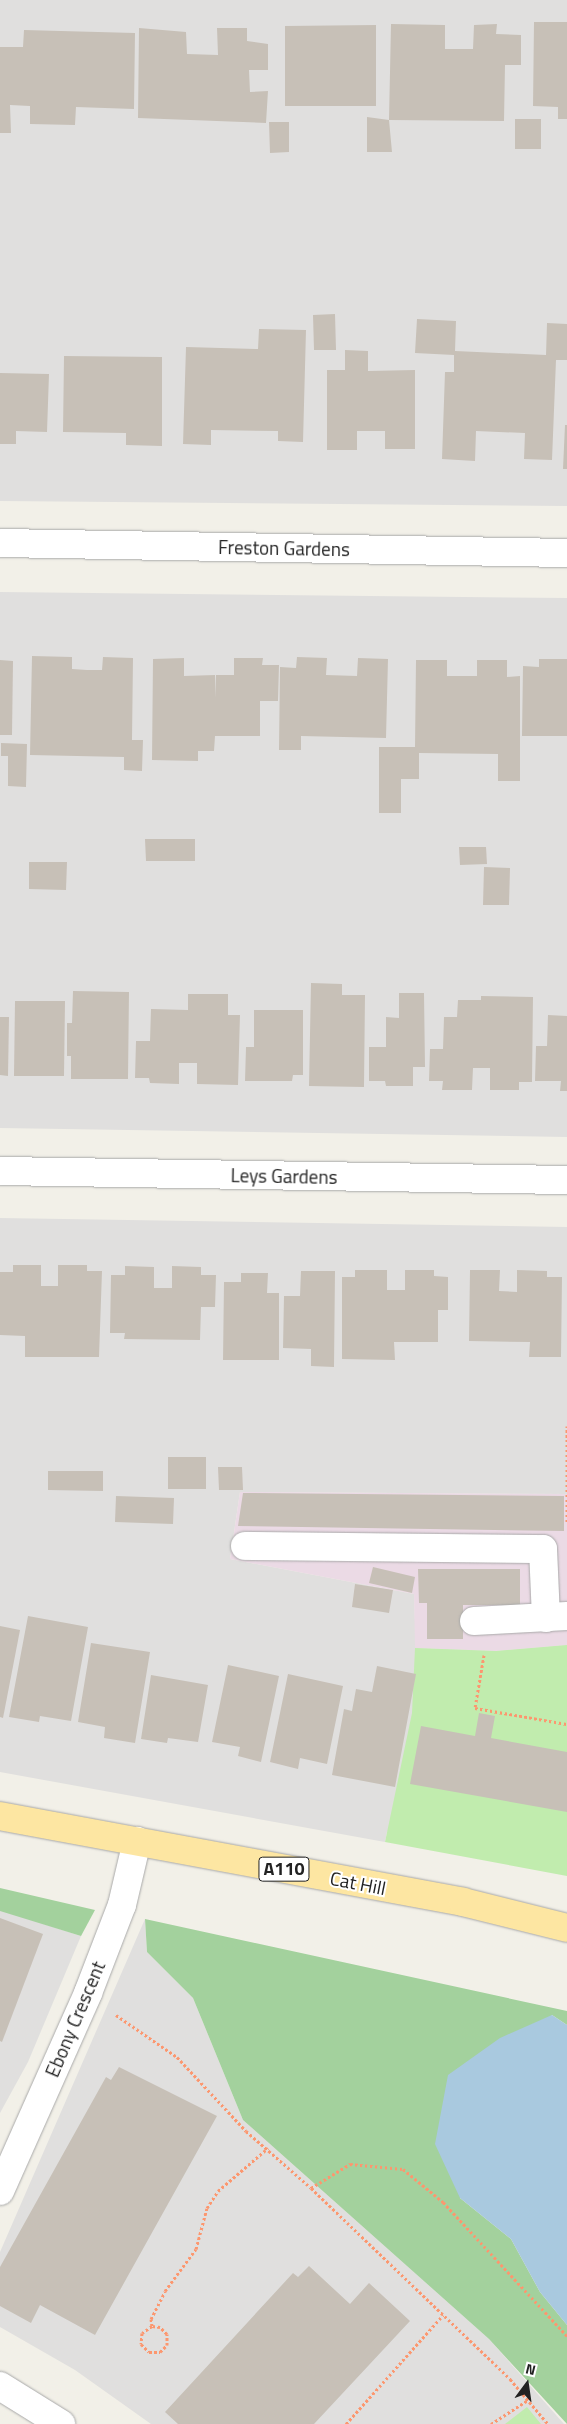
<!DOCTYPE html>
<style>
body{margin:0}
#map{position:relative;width:567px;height:2424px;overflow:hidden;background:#f2f0e8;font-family:"Titillium Web",sans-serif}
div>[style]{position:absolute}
.residential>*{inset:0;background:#e0dfde}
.industrial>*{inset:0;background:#ebdae5}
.grass>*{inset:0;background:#c1ecae}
.forest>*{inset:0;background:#a3d19d}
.water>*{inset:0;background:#a9c9df}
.building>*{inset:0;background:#c7c0b7}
.path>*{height:3px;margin-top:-1.5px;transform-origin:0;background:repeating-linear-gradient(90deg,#fc976f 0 2.5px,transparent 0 5px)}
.roads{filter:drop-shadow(0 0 1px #a9a9a9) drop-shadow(0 0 1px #a9a9a9)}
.minor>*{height:28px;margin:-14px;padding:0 14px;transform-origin:14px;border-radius:14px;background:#fff}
.major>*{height:28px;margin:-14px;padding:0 14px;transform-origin:14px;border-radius:14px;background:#fde6a2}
span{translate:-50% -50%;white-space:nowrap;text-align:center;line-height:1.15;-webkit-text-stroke:4px #fff;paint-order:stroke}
.shield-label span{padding:1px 4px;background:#fff;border:1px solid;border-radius:4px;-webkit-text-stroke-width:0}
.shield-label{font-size:18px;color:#222;font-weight:700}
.street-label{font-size:19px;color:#222}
.north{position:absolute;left:502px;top:2359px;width:50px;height:50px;-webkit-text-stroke:4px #fff;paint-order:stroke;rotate:14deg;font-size:14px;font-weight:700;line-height:20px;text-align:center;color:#222}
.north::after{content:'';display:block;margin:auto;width:18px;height:22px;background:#222;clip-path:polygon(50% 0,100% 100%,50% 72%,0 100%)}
</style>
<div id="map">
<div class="residential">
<div style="clip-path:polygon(0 0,567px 0,567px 506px,0 501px)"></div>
<div style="clip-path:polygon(0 592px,567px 598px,567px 1137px,0 1128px)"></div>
<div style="clip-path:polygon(0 1218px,567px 1227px,567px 1494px,240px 1492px,230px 1559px,414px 1594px,416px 1648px,496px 1651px,567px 1645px,387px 1832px,385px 1842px,0 1772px)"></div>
<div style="clip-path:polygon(0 1910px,81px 1936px,28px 2062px,0 2113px)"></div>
<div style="clip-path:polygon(145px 1919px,147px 1952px,193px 1998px,243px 2120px,489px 2339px,564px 2424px,151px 2424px,75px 2370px,0 2327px,0 2252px)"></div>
</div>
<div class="industrial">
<div style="clip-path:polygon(240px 1492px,567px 1494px,567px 1645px,496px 1651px,415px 1648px,414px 1594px,230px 1559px)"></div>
</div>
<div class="grass">
<div style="clip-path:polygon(567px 1645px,567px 1876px,385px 1842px,412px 1713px,415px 1648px,496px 1651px)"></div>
<div style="clip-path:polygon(527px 2407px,541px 2424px,505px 2424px)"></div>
</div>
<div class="forest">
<div style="clip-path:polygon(0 1888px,95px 1910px,81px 1936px,0 1911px)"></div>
<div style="clip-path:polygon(145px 1919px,567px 2011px,567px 2025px,552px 2015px,460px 2198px,511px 2239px,540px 2292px,567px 2325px,567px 2424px,489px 2339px,243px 2120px,193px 1998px,147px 1952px)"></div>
</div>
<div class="water">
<div style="clip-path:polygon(552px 2015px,567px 2025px,567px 2325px,540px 2292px,511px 2239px,460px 2198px,435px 2144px,448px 2075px,500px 2038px)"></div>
</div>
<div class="building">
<div style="clip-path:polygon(534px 22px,567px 22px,567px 119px,558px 119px,558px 107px,533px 106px)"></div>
<div style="clip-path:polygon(391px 24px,445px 25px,445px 49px,473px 49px,474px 25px,497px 24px,496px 34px,521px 35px,521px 65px,505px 65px,504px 121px,389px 120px,392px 152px,367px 152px,367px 117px,389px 120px)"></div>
<div style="clip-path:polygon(376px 25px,376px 106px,285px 106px,285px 26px)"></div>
<div style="clip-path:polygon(139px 28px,186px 32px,187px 54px,218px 55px,217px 28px,247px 28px,247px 41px,268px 44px,268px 70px,249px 70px,250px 92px,268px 91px,266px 123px,138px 118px)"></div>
<div style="clip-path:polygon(24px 30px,135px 33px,134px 109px,76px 107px,75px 125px,30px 124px,30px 106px,10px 105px,11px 133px,0 133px,0 47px,23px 47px)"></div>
<div style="clip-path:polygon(515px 119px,541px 119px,541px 149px,515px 149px)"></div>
<div style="clip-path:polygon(269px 122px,289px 122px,289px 152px,270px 153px)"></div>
<div style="clip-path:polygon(335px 314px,336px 350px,314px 350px,313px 315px)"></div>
<div style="clip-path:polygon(417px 319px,456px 321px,455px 351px,546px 355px,547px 323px,567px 324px,567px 360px,556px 360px,552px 460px,524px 459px,525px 433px,476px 431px,475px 461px,442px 459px,445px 372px,454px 372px,454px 355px,415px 353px)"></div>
<div style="clip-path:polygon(259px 329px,306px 330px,303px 442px,278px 441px,278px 431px,211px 430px,211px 445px,183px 444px,186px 347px,258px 349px)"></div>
<div style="clip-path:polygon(345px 350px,368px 351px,368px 371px,415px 370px,415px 449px,385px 449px,385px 431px,357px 431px,357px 450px,327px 450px,327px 370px,345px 370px)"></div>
<div style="clip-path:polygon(64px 356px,162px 357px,162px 446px,126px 445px,126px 433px,63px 432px)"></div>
<div style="clip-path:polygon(0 373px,49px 374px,47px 432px,16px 431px,16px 444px,0 444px)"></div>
<div style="clip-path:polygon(565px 425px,567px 425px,567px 469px,563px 469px)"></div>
<div style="clip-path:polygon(32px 656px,72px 657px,72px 669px,87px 670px,102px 670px,103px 657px,133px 658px,132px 740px,143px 740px,142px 771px,124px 770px,124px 757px,30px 755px)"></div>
<div style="clip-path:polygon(297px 657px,327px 658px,326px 675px,357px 676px,358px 658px,388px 659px,386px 738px,301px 736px,301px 750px,279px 750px,280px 667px,296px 668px)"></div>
<div style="clip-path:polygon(184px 658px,184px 676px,215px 675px,215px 698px,216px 675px,234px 675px,234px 658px,263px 658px,262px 665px,279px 665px,278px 701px,260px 701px,260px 736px,215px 736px,214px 751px,198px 751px,198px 761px,152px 760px,153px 659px)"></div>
<div style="clip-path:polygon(539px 659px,567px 659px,567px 736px,522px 736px,523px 666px,539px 667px)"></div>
<div style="clip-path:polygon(0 660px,13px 661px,12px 735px,0 735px)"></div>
<div style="clip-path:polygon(416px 660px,447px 660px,447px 676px,477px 676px,477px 660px,507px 660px,507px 677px,520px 676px,520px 781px,498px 781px,498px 754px,419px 753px,419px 779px,401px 779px,401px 813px,379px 813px,379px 747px,415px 747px)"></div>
<div style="clip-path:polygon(1px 743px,27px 744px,26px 787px,8px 786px,8px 756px,1px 756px)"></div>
<div style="clip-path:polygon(145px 839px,195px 839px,195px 861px,146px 861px)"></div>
<div style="clip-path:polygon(459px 847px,486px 847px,487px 864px,460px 865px)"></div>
<div style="clip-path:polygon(29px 862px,67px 862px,66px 890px,29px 889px)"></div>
<div style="clip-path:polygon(484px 867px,510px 868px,509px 905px,483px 905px)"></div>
<div style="clip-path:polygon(311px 983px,342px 984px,342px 995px,365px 995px,364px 1087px,309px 1086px)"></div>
<div style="clip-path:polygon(73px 991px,129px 992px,128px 1079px,71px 1079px,71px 1056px,67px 1056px,67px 1023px,72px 1023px)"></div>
<div style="clip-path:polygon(399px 993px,424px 993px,425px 1067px,413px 1067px,413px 1086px,386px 1086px,385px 1081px,369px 1081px,369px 1047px,386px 1047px,386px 1017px,399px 1018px)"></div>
<div style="clip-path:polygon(188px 994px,228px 994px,228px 1015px,240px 1015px,238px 1085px,197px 1084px,197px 1063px,179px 1063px,179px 1084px,150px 1083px,149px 1078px,135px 1078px,136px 1041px,150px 1041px,151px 1009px,188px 1010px)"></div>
<div style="clip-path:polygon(481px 996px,533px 997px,532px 1082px,519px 1082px,519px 1090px,490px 1090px,490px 1068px,473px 1068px,472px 1090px,442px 1090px,443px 1081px,429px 1081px,430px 1049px,443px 1049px,444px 1017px,457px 1017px,458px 1000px,481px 1000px)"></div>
<div style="clip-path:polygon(15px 1001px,65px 1001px,64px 1076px,14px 1076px)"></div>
<div style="clip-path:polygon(254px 1010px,303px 1010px,303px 1075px,293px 1075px,292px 1081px,245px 1081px,246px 1047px,254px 1047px)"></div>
<div style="clip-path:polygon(548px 1015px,567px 1016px,567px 1091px,560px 1091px,561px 1081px,535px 1081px,536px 1046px,547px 1046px)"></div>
<div style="clip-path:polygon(0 1017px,9px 1017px,8px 1076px,0 1075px)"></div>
<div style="clip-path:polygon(13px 1265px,41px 1265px,41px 1286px,58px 1286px,58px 1265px,87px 1265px,87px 1271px,102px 1271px,99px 1357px,25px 1357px,25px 1336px,0 1335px,0 1272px,13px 1272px)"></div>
<div style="clip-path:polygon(125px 1266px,154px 1267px,154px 1288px,172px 1288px,172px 1266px,201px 1267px,201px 1275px,216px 1275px,215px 1307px,201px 1307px,200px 1340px,124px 1339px,125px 1333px,110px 1333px,111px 1275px,125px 1275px)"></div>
<div style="clip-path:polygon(355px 1270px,387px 1270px,387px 1290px,405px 1290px,405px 1270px,434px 1270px,434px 1276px,448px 1277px,448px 1310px,438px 1310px,438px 1342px,394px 1342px,395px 1360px,342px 1359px,342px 1277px,355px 1277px)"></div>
<div style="clip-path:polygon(470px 1270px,500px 1270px,499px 1291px,517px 1292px,517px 1270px,547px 1271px,547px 1277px,562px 1277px,561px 1357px,529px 1357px,530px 1342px,469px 1341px)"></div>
<div style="clip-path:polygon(301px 1271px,335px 1271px,334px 1367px,311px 1366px,311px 1349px,283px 1348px,284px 1296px,300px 1296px)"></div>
<div style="clip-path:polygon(241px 1273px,268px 1273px,267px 1293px,279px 1293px,279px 1360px,223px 1360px,224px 1282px,241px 1282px)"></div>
<div style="clip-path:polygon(168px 1457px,206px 1457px,206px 1489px,168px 1489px)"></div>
<div style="clip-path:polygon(218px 1467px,242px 1467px,243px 1490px,219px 1490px)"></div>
<div style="clip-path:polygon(48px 1471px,103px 1471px,103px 1491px,48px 1490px)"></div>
<div style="clip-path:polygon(243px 1493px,564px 1496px,564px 1531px,238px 1526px)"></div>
<div style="clip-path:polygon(116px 1496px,174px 1498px,173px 1524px,115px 1522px)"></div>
<div style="clip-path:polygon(373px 1567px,415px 1577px,412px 1593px,369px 1583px)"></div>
<div style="clip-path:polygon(418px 1569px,520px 1569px,520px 1605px,463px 1605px,463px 1639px,427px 1639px,427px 1603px,419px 1603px)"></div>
<div style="clip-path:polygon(355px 1584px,393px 1590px,389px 1613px,352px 1607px)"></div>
<div style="clip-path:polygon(28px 1616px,88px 1627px,71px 1721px,40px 1716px,39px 1722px,9px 1717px)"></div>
<div style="clip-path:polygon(0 1626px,20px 1630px,3px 1718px,0 1717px)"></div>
<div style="clip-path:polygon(91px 1643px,150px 1652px,135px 1743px,104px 1738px,105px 1727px,78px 1722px)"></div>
<div style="clip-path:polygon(228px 1665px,279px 1676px,261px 1762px,238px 1756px,240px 1747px,212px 1742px)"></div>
<div style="clip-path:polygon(377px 1666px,416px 1674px,395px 1787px,332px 1775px,344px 1709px,352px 1711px,356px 1689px,372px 1692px)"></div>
<div style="clip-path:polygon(288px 1674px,343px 1686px,327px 1764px,300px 1758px,298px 1769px,270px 1762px)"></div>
<div style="clip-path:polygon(151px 1675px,208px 1685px,198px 1742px,168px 1738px,167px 1743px,141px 1739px)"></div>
<div style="clip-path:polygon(479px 1713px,495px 1716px,491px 1738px,567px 1752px,567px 1812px,410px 1784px,421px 1726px,475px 1736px)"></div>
<div style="clip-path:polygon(0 1918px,43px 1934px,2px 2042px,0 2041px)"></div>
<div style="clip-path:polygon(119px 2067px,217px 2116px,95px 2335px,40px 2305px,31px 2323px,0 2306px,0 2267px,106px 2077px,111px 2080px)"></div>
<div style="clip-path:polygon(309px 2266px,350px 2304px,369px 2283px,410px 2321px,314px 2424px,178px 2424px,165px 2412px,293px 2273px,298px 2277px)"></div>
</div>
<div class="path">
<div style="left:567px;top:1522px;width:96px;rotate:-90deg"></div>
<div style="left:484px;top:1655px;width:54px;rotate:99.6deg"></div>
<div style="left:475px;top:1708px;width:93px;rotate:9.9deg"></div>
<div style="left:116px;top:2015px;width:74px;rotate:34.5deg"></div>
<div style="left:177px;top:2057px;width:101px;rotate:47deg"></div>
<div style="left:246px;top:2131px;width:86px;rotate:41.2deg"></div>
<div style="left:311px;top:2188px;width:276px;rotate:43.8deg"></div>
<div style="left:510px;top:2379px;width:59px;rotate:49.8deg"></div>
<div style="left:311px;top:2188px;width:46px;rotate:-31.6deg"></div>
<div style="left:350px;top:2164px;width:53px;rotate:5.4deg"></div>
<div style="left:403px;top:2169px;width:52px;rotate:39.5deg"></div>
<div style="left:443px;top:2202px;width:183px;rotate:47.2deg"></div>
<div style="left:152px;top:2326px;width:12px;rotate:145deg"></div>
<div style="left:142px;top:2333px;width:11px;rotate:95deg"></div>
<div style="left:141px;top:2344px;width:11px;rotate:45deg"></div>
<div style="left:149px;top:2352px;width:11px"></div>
<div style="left:160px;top:2352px;width:10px;rotate:-45deg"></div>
<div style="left:167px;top:2345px;width:11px;rotate:-90deg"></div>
<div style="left:167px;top:2334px;width:10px;rotate:-135deg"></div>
<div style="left:160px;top:2327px;width:8px;rotate:-173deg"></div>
<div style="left:152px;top:2326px;width:7px;rotate:-98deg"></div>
<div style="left:151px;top:2319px;width:31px;rotate:-63deg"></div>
<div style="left:165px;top:2291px;width:52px;rotate:-53.6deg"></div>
<div style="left:196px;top:2249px;width:42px;rotate:-75deg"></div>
<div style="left:207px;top:2208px;width:20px;rotate:-57deg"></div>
<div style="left:218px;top:2191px;width:66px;rotate:-40.7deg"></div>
<div style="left:346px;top:2424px;width:146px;rotate:-48.3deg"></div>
<div style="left:491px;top:2424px;width:44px;rotate:-33deg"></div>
</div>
<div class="roads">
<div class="minor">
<div style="left:0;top:543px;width:567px;rotate:1.01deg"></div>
<div style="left:0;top:1171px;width:567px;rotate:0.91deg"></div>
<div style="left:245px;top:1546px;width:298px;rotate:0.6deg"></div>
<div style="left:543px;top:1549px;width:69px;rotate:87.5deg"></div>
<div style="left:474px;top:1621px;width:93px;rotate:-3.1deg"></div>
<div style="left:0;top:2191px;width:217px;rotate:-66deg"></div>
<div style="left:88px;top:1993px;width:94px;rotate:-68.9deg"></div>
<div style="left:122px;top:1905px;width:66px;rotate:-76.8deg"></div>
<div style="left:0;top:2386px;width:72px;rotate:31.9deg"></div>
</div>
<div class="major">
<div style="left:0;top:1816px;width:471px;rotate:10.5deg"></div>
<div style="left:463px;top:1902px;width:107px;rotate:14deg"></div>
</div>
</div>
<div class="shield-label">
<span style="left:284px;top:1869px">A110</span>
</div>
<div class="street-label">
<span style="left:284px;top:548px;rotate:1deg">Freston Gardens</span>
<span style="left:284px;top:1176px;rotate:1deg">Leys Gardens</span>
<span style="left:358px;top:1883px;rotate:11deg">Cat Hill</span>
<span style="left:75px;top:2019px;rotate:-67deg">Ebony Crescent</span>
</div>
<div class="north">N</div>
</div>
